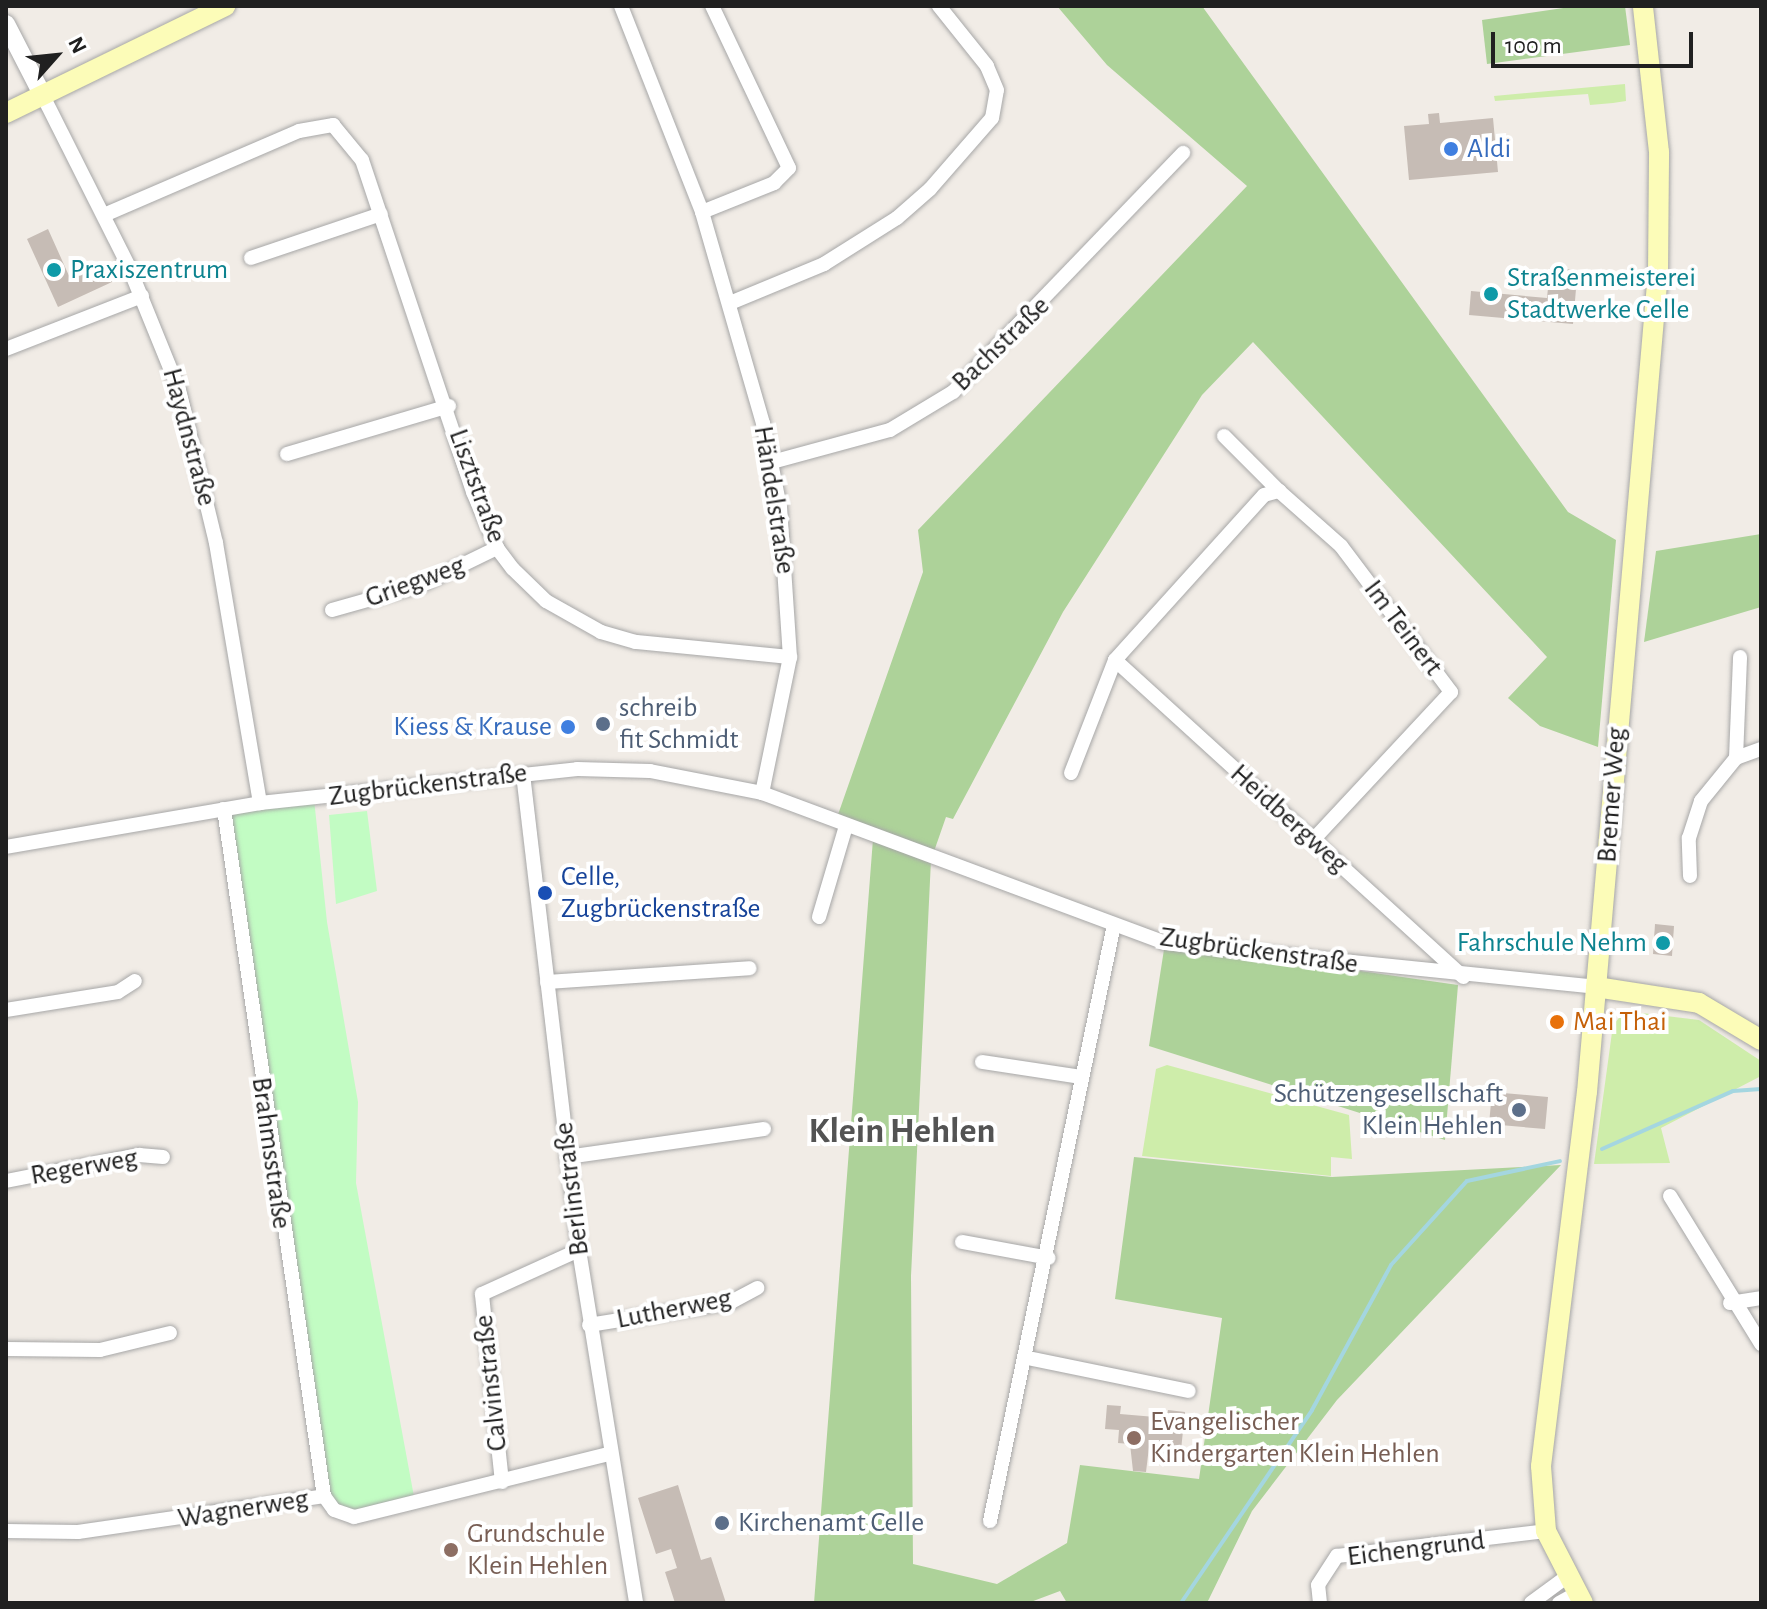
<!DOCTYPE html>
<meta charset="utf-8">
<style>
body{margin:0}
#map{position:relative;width:1767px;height:1609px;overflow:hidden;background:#f1ece6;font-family:"Alegreya Sans",sans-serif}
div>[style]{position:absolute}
.grass>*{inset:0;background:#ceedaa}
.forest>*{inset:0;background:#add299}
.park>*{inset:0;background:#c2fcc3}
.stream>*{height:4px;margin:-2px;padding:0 2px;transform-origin:2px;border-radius:2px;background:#a4d6e0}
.building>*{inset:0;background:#c6bcb5}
.roads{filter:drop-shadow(0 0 2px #a7a7a7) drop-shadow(0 0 2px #a7a7a7)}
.minor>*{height:14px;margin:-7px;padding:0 7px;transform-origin:7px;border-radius:7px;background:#fff}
.tertiary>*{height:18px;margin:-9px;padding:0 9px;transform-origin:9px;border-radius:9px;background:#fff}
.secondary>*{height:20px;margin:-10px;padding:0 10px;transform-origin:10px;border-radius:10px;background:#fcfcb8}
.dots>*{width:22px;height:22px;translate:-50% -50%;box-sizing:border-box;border:4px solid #fff;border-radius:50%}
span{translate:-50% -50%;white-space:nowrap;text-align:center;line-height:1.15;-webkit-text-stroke:8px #fff;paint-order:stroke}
.shop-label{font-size:28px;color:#366cbe}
.left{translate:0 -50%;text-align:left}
.right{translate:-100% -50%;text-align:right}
.culture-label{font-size:28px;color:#0d838f}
.street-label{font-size:28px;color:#202020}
.service-label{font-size:28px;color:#4e5e75}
.transit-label{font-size:28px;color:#164399}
.food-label{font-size:28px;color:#c56008}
.education-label{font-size:28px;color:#785e54}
.district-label{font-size:36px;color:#535353;font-weight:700}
.frame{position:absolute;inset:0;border:8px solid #202020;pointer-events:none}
.north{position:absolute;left:16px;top:16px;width:80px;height:80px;-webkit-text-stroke:6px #fff;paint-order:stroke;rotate:63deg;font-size:22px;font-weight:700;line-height:32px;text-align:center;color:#202020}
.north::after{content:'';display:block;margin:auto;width:28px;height:36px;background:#202020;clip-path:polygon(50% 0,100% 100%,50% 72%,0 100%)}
.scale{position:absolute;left:1491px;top:32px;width:202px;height:36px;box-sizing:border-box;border:4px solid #202020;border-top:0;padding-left:10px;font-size:24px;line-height:28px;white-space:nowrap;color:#202020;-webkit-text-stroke:6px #fff;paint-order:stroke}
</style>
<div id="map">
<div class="grass">
<div style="clip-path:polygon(1625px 84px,1626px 101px,1613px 103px,1590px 105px,1588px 94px,1495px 101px,1494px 96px)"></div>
<div style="clip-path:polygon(1625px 1011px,1699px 1020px,1761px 1061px,1761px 1076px,1661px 1128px,1670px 1163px,1594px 1164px,1613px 1025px)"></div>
<div style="clip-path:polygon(1167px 1065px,1349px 1115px,1352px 1159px,1331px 1157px,1331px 1176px,1142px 1156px,1156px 1069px)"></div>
</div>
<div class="forest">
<div style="clip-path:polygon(1057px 6px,1202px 6px,1568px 512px,1616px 540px,1598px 747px,1540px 726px,1508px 698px,1547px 657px,1253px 342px,1202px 395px,1063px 612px,953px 819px,946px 817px,931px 860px,911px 1276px,913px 1564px,997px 1584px,1067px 1543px,1080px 1465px,1199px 1479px,1222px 1318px,1115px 1299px,1134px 1157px,1332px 1177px,1561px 1165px,1337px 1400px,1252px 1511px,1207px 1603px,1067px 1603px,1060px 1591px,1028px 1603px,814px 1603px,873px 839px,834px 826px,923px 572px,918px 530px,1247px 186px,1107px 65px)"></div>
<div style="clip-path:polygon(1577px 6px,1625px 6px,1630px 45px,1487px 64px,1482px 20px)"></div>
<div style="clip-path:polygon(1761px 534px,1761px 607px,1644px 642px,1656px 551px)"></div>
<div style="clip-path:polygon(1165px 943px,1458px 985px,1445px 1140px,1149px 1046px)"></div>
</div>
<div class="park">
<div style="clip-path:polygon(314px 799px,327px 922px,358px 1102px,356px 1183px,415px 1502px,354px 1517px,324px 1496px,224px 809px)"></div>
<div style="clip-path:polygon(367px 811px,377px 891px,336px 904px,329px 815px)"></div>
</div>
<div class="stream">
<div style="left:1602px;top:1149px;width:143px;rotate:-23.9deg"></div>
<div style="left:1733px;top:1091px;width:28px;rotate:-4deg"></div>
<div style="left:1181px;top:1603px;width:233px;rotate:-55.8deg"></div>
<div style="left:1312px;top:1410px;width:165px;rotate:-61.4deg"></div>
<div style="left:1391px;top:1265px;width:113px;rotate:-47.9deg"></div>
<div style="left:1467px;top:1181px;width:95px;rotate:-12.1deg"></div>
</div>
<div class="building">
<div style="clip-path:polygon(1439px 113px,1440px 123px,1493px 118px,1498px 172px,1409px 180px,1404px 126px,1429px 124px,1428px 114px)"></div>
<div style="clip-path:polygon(48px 229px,70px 278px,103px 263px,112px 282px,58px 307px,27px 239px)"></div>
<div style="clip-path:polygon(1550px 268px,1591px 271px,1590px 290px,1576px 289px,1573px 324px,1469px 315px,1471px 291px,1547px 298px)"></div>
<div style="clip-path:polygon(1655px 924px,1674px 926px,1672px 956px,1653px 954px)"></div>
<div style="clip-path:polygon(1492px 1092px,1548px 1097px,1545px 1129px,1489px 1124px)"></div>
<div style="clip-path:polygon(1107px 1405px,1121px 1406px,1120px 1414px,1167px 1418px,1168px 1410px,1185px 1412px,1181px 1450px,1149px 1447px,1146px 1472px,1133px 1471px,1130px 1444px,1118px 1443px,1119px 1430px,1105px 1429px)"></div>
<div style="clip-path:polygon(678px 1485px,701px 1560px,711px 1557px,726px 1603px,675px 1603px,665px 1572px,677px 1568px,671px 1549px,656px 1554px,638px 1498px)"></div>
</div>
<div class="roads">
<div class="minor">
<div style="left:621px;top:6px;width:221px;rotate:68.5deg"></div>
<div style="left:702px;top:212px;width:220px;rotate:73.9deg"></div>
<div style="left:763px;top:423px;width:86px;rotate:78.6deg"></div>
<div style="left:780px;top:507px;width:150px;rotate:86.2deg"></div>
<div style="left:790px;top:657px;width:139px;rotate:101.6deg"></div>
<div style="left:43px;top:96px;width:191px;rotate:63.3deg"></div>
<div style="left:129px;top:267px;width:133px;rotate:67.9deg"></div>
<div style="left:179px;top:390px;width:157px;rotate:76.4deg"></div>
<div style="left:216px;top:543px;width:264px;rotate:80.4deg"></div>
<div style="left:702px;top:212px;width:78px;rotate:-21.9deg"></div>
<div style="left:774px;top:183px;width:21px;rotate:-45deg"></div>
<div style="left:789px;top:168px;width:179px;rotate:-115.4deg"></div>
<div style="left:104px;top:215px;width:212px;rotate:-23.3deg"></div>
<div style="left:299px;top:131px;width:35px;rotate:-10deg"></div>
<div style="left:333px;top:125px;width:45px;rotate:50.4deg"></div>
<div style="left:362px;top:160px;width:350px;rotate:71.5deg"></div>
<div style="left:473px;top:492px;width:61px;rotate:66.8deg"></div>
<div style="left:497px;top:548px;width:26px;rotate:53deg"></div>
<div style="left:513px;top:569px;width:46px;rotate:44.1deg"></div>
<div style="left:546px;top:601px;width:63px;rotate:29.4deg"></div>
<div style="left:601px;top:632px;width:36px;rotate:16deg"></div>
<div style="left:636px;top:642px;width:155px;rotate:5.6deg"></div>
<div style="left:251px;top:258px;width:137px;rotate:-18.7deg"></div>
<div style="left:730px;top:303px;width:102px;rotate:-22.5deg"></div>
<div style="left:824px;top:264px;width:86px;rotate:-32.2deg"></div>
<div style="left:897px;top:218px;width:44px;rotate:-41.3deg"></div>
<div style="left:930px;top:189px;width:94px;rotate:-48.9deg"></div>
<div style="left:992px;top:118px;width:28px;rotate:-80deg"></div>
<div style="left:997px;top:90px;width:26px;rotate:-113deg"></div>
<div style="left:987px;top:66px;width:77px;rotate:-128.7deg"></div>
<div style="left:6px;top:349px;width:146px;rotate:-21.3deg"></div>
<div style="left:1224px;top:436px;width:78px;rotate:45deg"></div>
<div style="left:287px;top:454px;width:169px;rotate:-16.5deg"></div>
<div style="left:772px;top:462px;width:122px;rotate:-15.2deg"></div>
<div style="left:890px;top:430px;width:74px;rotate:-31.1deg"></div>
<div style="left:953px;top:392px;width:332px;rotate:-46.1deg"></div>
<div style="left:332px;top:610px;width:92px;rotate:-15.7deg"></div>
<div style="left:421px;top:585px;width:85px;rotate:-26deg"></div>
<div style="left:1115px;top:660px;width:471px;rotate:42.3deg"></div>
<div style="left:1736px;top:758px;width:101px;rotate:-87.7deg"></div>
<div style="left:1071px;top:773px;width:121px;rotate:-68.7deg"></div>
<div style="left:1115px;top:660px;width:222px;rotate:-47.9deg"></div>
<div style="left:1264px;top:495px;width:16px;rotate:-15deg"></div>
<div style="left:1279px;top:491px;width:83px;rotate:41.6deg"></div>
<div style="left:1341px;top:546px;width:183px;rotate:53deg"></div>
<div style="left:1451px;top:692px;width:202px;rotate:133deg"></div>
<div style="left:523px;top:774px;width:479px;rotate:83.3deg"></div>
<div style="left:579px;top:1250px;width:358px;rotate:80.8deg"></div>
<div style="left:224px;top:809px;width:694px;rotate:81.72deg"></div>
<div style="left:6px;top:847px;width:258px;rotate:-9.8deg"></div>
<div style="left:260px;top:803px;width:319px;rotate:-6.1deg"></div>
<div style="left:577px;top:769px;width:73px;rotate:1.6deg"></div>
<div style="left:650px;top:771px;width:114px;rotate:11.1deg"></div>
<div style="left:762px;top:793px;width:430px;rotate:20.4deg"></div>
<div style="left:1165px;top:943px;width:433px;rotate:5.8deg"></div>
<div style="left:1690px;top:876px;width:38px;rotate:-92deg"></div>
<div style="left:1689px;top:838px;width:39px;rotate:-72deg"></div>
<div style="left:1701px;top:801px;width:55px;rotate:-50.9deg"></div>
<div style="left:1736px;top:758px;width:27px;rotate:-20deg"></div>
<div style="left:819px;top:917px;width:95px;rotate:-73.5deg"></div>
<div style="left:547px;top:982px;width:203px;rotate:-3.9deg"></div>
<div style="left:6px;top:1010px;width:113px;rotate:-9.1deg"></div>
<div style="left:118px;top:992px;width:20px;rotate:-33deg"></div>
<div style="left:982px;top:1062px;width:100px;rotate:8.6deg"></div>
<div style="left:567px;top:1157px;width:199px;rotate:-8.1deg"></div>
<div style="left:6px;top:1181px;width:136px;rotate:-11.1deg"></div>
<div style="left:139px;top:1155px;width:24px;rotate:5deg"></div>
<div style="left:1670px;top:1196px;width:174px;rotate:58.4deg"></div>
<div style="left:962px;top:1242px;width:88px;rotate:10.4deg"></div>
<div style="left:1730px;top:1303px;width:31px;rotate:-9deg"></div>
<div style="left:589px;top:1325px;width:144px;rotate:-9.2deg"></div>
<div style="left:731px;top:1302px;width:30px;rotate:-28deg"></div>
<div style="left:6px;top:1349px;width:94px;rotate:0.6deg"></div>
<div style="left:100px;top:1350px;width:72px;rotate:-13.7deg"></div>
<div style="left:1028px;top:1358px;width:164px;rotate:11.6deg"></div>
<div style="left:502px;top:1482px;width:189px;rotate:-96.1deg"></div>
<div style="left:482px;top:1294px;width:107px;rotate:-24.4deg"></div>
<div style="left:990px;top:1521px;width:609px;rotate:-78.25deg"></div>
<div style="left:6px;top:1531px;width:72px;rotate:0.8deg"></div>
<div style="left:78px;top:1532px;width:249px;rotate:-8.3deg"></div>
<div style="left:324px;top:1496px;width:17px;rotate:54deg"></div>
<div style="left:334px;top:1510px;width:21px;rotate:19deg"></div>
<div style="left:354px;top:1517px;width:263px;rotate:-13.9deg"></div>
<div style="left:1320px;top:1603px;width:18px;rotate:-96deg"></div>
<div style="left:1318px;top:1585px;width:35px;rotate:-57deg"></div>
<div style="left:1337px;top:1556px;width:210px;rotate:-6.8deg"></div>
<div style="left:1531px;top:1603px;width:42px;rotate:-36.3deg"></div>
<div style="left:1559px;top:1603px;width:18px;rotate:-29deg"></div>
</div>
<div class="tertiary">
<div style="left:6px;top:24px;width:81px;rotate:62.8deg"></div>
</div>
<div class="secondary">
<div style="left:6px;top:113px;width:244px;rotate:-26deg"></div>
<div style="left:1596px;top:987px;width:104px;rotate:8.8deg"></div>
<div style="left:1699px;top:1003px;width:72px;rotate:30.8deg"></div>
<div style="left:1583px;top:1603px;width:81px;rotate:-117.2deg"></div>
<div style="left:1546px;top:1531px;width:65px;rotate:-94.4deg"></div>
<div style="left:1541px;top:1466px;width:377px;rotate:-83deg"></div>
<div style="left:1587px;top:1092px;width:822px;rotate:-85.05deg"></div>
<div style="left:1658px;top:273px;width:121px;rotate:-89.5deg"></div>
<div style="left:1659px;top:152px;width:147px;rotate:-96.3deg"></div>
</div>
</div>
<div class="dots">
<div style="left:1451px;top:149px;background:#3f7fe0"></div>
<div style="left:54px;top:270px;background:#0f9aa8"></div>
<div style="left:1491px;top:294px;background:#0f9aa8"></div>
<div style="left:603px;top:724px;background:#5c6f8a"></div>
<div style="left:568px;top:727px;background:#3f7fe0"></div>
<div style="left:545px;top:893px;background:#1a4fb4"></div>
<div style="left:1663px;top:943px;background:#0f9aa8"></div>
<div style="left:1557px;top:1022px;background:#e8710a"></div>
<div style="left:1519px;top:1110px;background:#5c6f8a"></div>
<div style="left:1134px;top:1438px;background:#8d6e63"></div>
<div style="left:722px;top:1523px;background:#5c6f8a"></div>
<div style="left:451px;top:1550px;background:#8d6e63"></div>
</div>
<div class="shop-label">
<span class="left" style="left:1467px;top:149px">Aldi</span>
<span class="right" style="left:552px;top:727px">Kiess &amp; Krause</span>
</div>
<div class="culture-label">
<span class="left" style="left:70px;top:270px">Praxiszentrum</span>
<span class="left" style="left:1507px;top:294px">Straßenmeisterei<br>Stadtwerke Celle</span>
<span class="right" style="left:1647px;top:943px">Fahrschule Nehm</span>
</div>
<div class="street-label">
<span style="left:1001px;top:344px;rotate:-44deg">Bachstraße</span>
<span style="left:189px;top:437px;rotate:75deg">Haydnstraße</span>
<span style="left:477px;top:486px;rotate:70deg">Lisztstraße</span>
<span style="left:774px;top:500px;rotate:81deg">Händelstraße</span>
<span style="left:415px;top:582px;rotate:-20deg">Griegweg</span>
<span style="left:1403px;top:628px;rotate:53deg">Im Teinert</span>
<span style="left:428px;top:785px;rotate:-7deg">Zugbrückenstraße</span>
<span style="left:1612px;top:795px;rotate:-86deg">Bremer Weg</span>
<span style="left:1289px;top:819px;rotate:42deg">Heidbergweg</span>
<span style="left:1259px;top:951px;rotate:8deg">Zugbrückenstraße</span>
<span style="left:271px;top:1153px;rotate:82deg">Brahmsstraße</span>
<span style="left:84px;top:1167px;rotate:-10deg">Regerweg</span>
<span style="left:572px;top:1189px;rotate:-97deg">Berlinstraße</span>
<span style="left:674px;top:1309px;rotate:-11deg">Lutherweg</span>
<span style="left:491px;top:1383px;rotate:-96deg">Calvinstraße</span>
<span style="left:243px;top:1509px;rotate:-9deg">Wagnerweg</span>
<span style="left:1416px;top:1549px;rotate:-7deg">Eichengrund</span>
</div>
<div class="service-label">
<span class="left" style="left:619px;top:724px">schreib<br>fit Schmidt</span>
<span class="right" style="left:1503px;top:1110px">Schützengesellschaft<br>Klein Hehlen</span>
<span class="left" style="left:738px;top:1523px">Kirchenamt Celle</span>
</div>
<div class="transit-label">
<span class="left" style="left:561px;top:893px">Celle,<br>Zugbrückenstraße</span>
</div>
<div class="food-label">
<span class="left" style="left:1573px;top:1022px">Mai Thai</span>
</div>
<div class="education-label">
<span class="left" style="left:1150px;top:1438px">Evangelischer<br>Kindergarten Klein Hehlen</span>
<span class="left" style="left:467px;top:1550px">Grundschule<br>Klein Hehlen</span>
</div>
<div class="district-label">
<span style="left:902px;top:1132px">Klein Hehlen</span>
</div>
<div class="frame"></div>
<div class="north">N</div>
<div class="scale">100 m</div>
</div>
